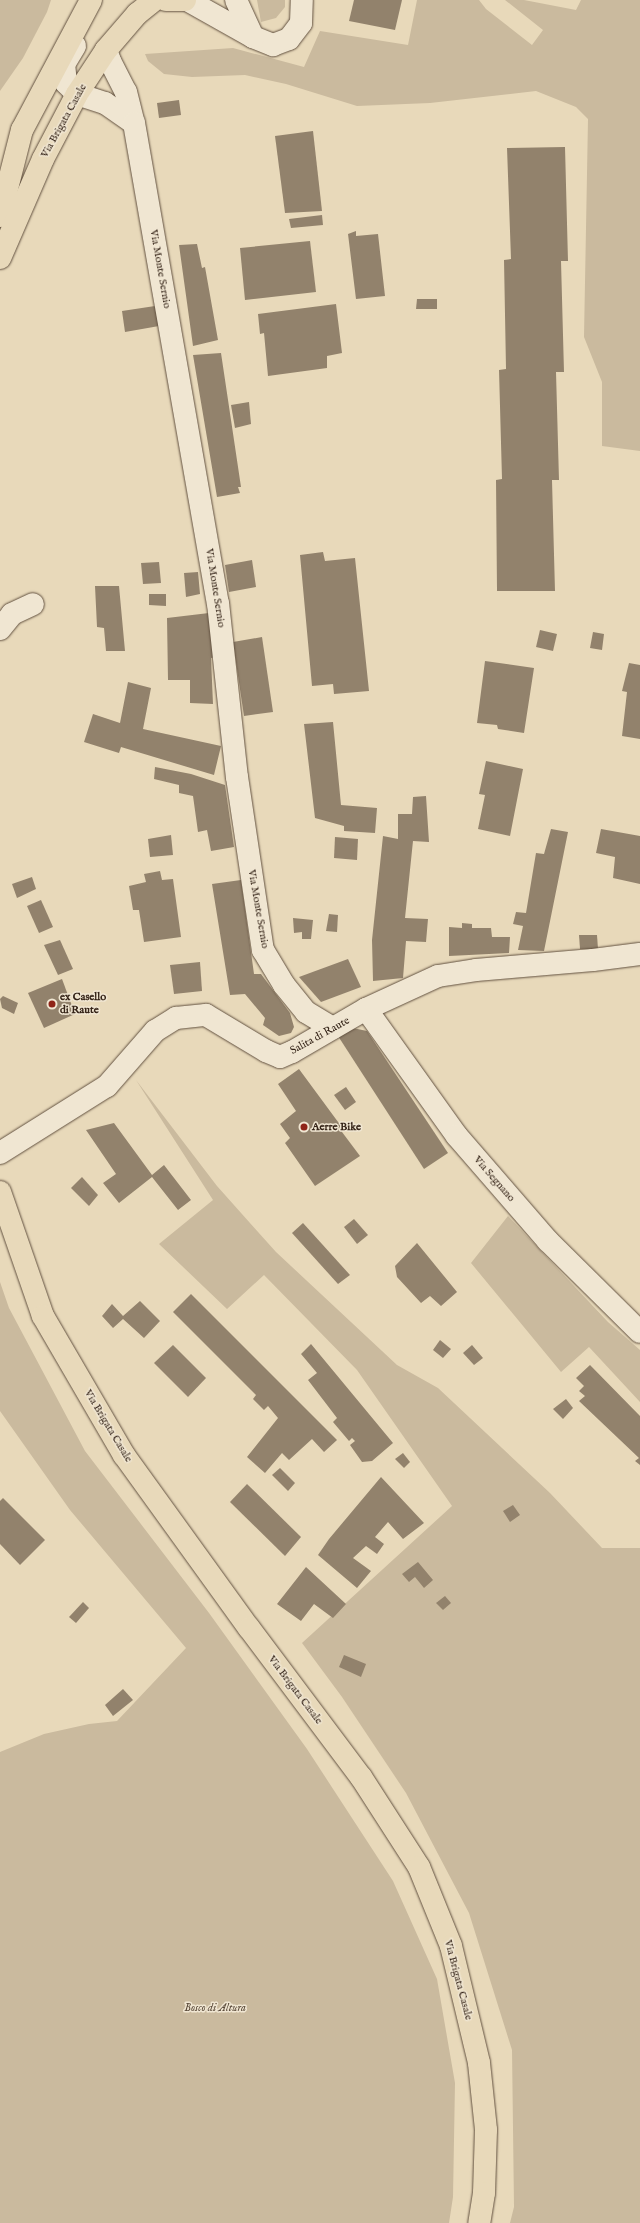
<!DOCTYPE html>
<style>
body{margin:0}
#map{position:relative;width:640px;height:2223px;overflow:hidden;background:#e8d9ba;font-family:"IM FELL English",serif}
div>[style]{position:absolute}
.green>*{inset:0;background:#caba9e}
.building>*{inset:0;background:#92826c}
.roads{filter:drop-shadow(0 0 1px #625140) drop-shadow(0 0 1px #625140)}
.minor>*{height:22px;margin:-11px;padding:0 11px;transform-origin:11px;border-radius:11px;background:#f0e6d2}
.major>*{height:22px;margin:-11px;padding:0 11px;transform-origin:11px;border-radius:11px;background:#e8d9ba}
.dots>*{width:11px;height:11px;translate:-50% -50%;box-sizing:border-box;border:2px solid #f0e6d2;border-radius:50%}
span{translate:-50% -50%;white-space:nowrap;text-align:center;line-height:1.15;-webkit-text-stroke:3px #f0e6d2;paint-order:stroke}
.street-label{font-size:11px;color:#352418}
.poi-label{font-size:11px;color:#352418;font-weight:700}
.left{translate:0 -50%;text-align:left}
.park-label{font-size:11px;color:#5a4a3a;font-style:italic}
</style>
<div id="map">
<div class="green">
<div style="clip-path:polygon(0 0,51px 0,47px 12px,23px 58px,0 91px)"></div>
<div style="clip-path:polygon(257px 0,285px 0,285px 7px,276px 18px,261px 22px)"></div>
<div style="clip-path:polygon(417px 0,479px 0,486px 9px,532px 45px,543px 30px,505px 0,524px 0,576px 10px,581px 0,640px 0,640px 451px,602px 446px,602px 382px,584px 337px,588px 119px,576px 107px,536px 91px,430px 103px,357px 106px,286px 84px,245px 75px,192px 77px,164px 74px,148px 61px,145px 54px,233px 48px,304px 67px,320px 31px,408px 45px)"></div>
<div style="clip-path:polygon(136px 1080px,217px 1186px,276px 1252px,397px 1365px,438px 1388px,550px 1493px,602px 1548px,640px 1548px,640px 2223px,510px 2223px,514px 2207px,512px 2050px,469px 1913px,406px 1793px,342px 1697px,302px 1643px,452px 1506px,357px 1370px,264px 1275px,227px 1309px,159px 1244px,213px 1200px)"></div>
<div style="clip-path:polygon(508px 1216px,608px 1322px,640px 1350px,640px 1402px,589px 1347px,561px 1372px,471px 1263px)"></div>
<div style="clip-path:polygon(0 1282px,9px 1308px,85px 1451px,209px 1613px,307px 1749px,393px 1881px,437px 1979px,455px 2083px,453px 2197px,449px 2223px,0 2223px,0 1752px,44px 1734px,89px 1724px,117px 1721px,186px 1648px,70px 1510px,0 1411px)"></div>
</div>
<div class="building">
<div style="clip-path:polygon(354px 0,402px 0,395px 30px,349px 21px)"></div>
<div style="clip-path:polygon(179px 100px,181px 115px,159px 118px,157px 103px)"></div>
<div style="clip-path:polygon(313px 131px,322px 211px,285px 213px,275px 136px)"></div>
<div style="clip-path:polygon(565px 147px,568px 261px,561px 261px,564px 372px,556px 372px,559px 480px,552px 480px,555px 591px,497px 591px,496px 480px,502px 479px,499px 370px,506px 369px,504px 260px,511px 259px,507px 148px)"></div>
<div style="clip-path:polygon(322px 215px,323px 225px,291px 228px,289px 219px)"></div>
<div style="clip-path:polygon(356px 231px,356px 236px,378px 234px,385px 296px,356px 299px,348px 234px)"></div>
<div style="clip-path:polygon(310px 241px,316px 292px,245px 300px,240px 248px)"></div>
<div style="clip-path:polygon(197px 244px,202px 268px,205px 267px,218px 340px,193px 346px,179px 245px)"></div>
<div style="clip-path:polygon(417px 299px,437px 299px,437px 309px,416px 309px)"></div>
<div style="clip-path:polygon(336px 304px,342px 353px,327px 356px,327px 368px,268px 376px,264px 333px,260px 334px,258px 314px)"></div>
<div style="clip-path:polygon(155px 306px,159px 326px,125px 332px,122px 311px)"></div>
<div style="clip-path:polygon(221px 353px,241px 487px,238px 487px,240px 493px,217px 497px,193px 355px)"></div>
<div style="clip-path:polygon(249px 402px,251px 424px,235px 428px,231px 405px)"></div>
<div style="clip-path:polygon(323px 552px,325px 561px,355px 558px,369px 691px,334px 694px,333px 684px,312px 686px,300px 555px)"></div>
<div style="clip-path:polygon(252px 560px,256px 587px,229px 592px,225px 565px)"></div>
<div style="clip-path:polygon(159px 562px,161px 583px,143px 584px,141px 563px)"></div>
<div style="clip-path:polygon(198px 572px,200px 594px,186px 597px,184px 573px)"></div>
<div style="clip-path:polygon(95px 586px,119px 586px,125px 651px,106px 651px,104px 628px,97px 627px)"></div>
<div style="clip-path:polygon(149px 594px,166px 594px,166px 606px,149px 605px)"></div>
<div style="clip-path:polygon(209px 613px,217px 657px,211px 658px,213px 704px,190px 703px,190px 680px,168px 680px,167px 618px)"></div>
<div style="clip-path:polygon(540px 630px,557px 634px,553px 651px,536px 647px)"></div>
<div style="clip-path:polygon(593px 632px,604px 634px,602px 650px,590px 648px)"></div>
<div style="clip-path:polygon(262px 637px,273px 712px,244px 716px,233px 642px)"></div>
<div style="clip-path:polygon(485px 661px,534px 668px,524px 733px,498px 729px,497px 725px,477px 723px)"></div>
<div style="clip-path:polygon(629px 663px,640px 665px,640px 739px,622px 736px,627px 692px,622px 691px)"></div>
<div style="clip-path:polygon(128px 682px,151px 688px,143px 729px,221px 746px,214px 775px,121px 747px,119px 753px,84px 742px,93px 714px,120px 723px)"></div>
<div style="clip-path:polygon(333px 722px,341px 805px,377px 808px,375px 833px,344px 831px,344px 826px,315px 818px,304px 724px)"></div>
<div style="clip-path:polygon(486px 761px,523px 769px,510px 836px,478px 829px,485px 795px,479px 794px)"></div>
<div style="clip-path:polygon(155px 767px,191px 774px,225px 785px,234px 847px,211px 851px,207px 830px,198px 832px,193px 796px,179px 793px,179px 785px,154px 779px)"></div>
<div style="clip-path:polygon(426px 796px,429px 842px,413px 841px,405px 918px,428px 919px,426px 942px,406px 941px,403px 978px,373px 981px,372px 940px,383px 836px,398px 839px,398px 814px,412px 814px,413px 797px)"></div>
<div style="clip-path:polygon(551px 829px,568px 832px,544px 951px,518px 950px,523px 926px,513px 924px,516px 912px,526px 913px,536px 853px,544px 854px)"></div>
<div style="clip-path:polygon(601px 829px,640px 836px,640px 884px,613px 878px,615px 857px,596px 853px)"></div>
<div style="clip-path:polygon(171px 835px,173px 855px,150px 857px,148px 839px)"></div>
<div style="clip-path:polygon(335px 837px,358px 839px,357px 860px,334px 858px)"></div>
<div style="clip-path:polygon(160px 871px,162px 880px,173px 879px,181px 937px,144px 942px,139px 910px,133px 910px,129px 886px,146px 882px,144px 874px)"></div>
<div style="clip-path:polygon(32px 877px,36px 889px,17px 898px,12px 884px)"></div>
<div style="clip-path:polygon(241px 880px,254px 974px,261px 974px,290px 1013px,294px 1027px,291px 1033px,279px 1036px,263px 1025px,265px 1018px,245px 994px,230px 995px,212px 884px)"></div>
<div style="clip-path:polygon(41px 900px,53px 927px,39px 933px,27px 906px)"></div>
<div style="clip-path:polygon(329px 914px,338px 915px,337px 932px,326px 931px)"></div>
<div style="clip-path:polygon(293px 918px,313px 920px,311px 939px,302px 939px,302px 932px,294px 933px)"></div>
<div style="clip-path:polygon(462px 923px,472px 924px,472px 928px,491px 928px,492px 937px,510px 937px,509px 953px,449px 956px,449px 927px,462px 928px)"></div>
<div style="clip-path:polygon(579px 935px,597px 935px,598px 949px,580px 949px)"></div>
<div style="clip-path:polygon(60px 940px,73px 969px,58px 975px,44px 945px)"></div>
<div style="clip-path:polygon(348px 959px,361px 987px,321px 1002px,299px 977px)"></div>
<div style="clip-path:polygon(200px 962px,202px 991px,174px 994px,170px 965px)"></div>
<div style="clip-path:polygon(62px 979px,75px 1014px,44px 1028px,28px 993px)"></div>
<div style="clip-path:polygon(3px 996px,18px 1003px,14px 1014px,2px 1008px,0 999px)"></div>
<div style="clip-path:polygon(348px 1027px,367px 1031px,448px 1153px,424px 1169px,338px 1036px)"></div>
<div style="clip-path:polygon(299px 1069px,341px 1126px,339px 1128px,360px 1156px,315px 1186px,285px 1143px,290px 1138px,280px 1124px,296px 1111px,278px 1084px)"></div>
<div style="clip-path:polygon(346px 1087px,356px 1102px,345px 1110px,334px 1095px)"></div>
<div style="clip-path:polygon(114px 1123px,152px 1175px,164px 1165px,191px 1200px,178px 1210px,152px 1177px,119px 1203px,103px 1183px,116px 1174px,86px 1130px)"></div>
<div style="clip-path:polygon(82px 1177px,98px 1195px,89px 1206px,71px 1188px)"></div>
<div style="clip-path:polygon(354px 1219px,368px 1235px,357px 1244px,344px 1227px)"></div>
<div style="clip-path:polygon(303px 1223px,350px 1275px,338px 1284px,292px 1233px)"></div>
<div style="clip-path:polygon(417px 1243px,457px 1292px,441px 1306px,430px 1296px,421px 1303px,397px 1277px,395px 1266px)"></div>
<div style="clip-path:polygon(191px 1294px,337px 1440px,324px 1452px,312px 1439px,289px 1460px,282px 1453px,265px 1473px,247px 1457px,278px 1418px,268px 1406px,264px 1410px,253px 1399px,256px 1395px,173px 1312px)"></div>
<div style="clip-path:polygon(140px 1301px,160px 1321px,144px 1338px,123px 1319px,113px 1328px,102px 1316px,112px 1304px,123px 1316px)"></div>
<div style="clip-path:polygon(440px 1340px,451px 1349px,443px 1358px,433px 1350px)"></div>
<div style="clip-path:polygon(311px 1344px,393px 1443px,372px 1461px,362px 1462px,350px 1445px,355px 1441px,352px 1438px,349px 1441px,333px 1422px,337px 1418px,308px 1380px,317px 1373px,301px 1354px)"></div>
<div style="clip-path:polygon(173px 1345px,206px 1378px,188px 1397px,154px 1363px)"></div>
<div style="clip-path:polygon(472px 1345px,483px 1358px,474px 1365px,463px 1353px)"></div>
<div style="clip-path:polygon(590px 1365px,640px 1416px,640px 1465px,635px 1461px,639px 1458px,579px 1401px,585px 1396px,579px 1391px,584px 1386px,576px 1378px)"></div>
<div style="clip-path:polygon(566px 1399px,573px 1408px,563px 1419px,553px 1409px)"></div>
<div style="clip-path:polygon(403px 1453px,410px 1462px,404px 1468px,395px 1459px)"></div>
<div style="clip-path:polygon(280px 1468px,295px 1483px,288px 1491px,272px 1475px)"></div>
<div style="clip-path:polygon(381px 1477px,424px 1523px,403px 1539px,388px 1522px,375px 1537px,384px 1544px,377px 1554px,366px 1546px,353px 1558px,371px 1571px,357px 1588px,318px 1555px,329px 1539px)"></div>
<div style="clip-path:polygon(247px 1484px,301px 1537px,285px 1556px,230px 1502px)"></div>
<div style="clip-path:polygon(3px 1498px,45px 1540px,20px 1565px,0 1544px,0 1501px)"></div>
<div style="clip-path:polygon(513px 1505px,520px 1515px,510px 1522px,503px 1511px)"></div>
<div style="clip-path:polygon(418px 1562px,433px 1580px,424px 1588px,415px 1577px,409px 1582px,402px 1574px)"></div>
<div style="clip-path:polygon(306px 1567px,346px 1604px,333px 1618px,314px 1604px,301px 1621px,277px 1604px)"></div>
<div style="clip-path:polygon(445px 1596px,451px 1603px,443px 1610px,436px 1603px)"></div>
<div style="clip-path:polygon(83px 1602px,89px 1608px,76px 1623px,69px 1617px)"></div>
<div style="clip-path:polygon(344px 1655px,366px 1664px,361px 1677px,339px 1667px)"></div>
<div style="clip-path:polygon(123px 1689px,133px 1700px,113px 1716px,105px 1705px)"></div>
</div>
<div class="roads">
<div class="minor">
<div style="left:187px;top:0;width:76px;rotate:29.3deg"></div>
<div style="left:253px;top:37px;width:22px;rotate:22deg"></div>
<div style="left:273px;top:45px;width:17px;rotate:-21deg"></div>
<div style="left:289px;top:39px;width:20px;rotate:-53deg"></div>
<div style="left:301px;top:23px;width:23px;rotate:-88deg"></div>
<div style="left:236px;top:0;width:41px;rotate:65.3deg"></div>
<div style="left:75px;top:46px;width:21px;rotate:121deg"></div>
<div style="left:64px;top:64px;width:19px;rotate:84deg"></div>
<div style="left:66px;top:83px;width:16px;rotate:45deg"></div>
<div style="left:77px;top:94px;width:29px;rotate:18deg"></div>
<div style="left:105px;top:103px;width:35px;rotate:35deg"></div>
<div style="left:106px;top:50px;width:12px;rotate:70deg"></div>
<div style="left:110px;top:61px;width:35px;rotate:63deg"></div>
<div style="left:126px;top:92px;width:32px;rotate:76deg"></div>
<div style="left:134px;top:123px;width:487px;rotate:80.1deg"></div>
<div style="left:218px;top:603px;width:175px;rotate:83.8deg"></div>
<div style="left:237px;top:777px;width:175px;rotate:81.5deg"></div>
<div style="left:263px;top:950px;width:41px;rotate:59deg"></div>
<div style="left:284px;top:985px;width:35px;rotate:51deg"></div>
<div style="left:306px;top:1012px;width:31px;rotate:31deg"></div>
<div style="left:0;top:629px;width:19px;rotate:-51deg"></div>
<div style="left:12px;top:614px;width:23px;rotate:-25deg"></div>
<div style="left:366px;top:1009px;width:156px;rotate:54.4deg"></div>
<div style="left:457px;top:1136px;width:139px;rotate:49.1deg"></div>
<div style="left:548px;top:1241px;width:129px;rotate:44.7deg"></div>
<div style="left:0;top:1153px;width:126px;rotate:-32.1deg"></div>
<div style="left:107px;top:1086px;width:73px;rotate:-48.9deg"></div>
<div style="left:155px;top:1031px;width:25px;rotate:-32deg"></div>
<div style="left:176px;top:1018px;width:30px;rotate:-6deg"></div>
<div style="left:206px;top:1015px;width:70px;rotate:31deg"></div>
<div style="left:266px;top:1051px;width:15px;rotate:23deg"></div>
<div style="left:280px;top:1057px;width:13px;rotate:-23deg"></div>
<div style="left:292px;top:1052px;width:86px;rotate:-30.2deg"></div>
<div style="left:366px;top:1009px;width:79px;rotate:-24.6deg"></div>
<div style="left:438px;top:976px;width:38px;rotate:-9deg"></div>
<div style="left:476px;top:970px;width:117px;rotate:-4.9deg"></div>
<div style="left:593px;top:960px;width:47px;rotate:-7.3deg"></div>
</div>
<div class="major">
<div style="left:166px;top:0;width:19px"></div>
<div style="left:0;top:216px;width:89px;rotate:-75.7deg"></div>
<div style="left:22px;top:130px;width:147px;rotate:-62deg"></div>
<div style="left:0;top:258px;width:108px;rotate:-66.5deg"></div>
<div style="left:43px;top:159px;width:73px;rotate:-62.4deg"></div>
<div style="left:77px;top:94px;width:53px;rotate:-56.6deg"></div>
<div style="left:106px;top:50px;width:48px;rotate:-49.3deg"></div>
<div style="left:137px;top:14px;width:22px;rotate:-39deg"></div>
<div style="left:0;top:1192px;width:131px;rotate:70.9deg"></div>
<div style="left:43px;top:1316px;width:161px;rotate:59.8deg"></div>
<div style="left:124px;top:1455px;width:213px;rotate:54.2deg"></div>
<div style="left:249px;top:1628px;width:186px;rotate:53.1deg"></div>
<div style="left:361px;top:1777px;width:107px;rotate:57.2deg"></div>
<div style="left:419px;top:1867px;width:85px;rotate:67.9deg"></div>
<div style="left:451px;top:1946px;width:120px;rotate:76.5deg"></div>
<div style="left:479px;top:2063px;width:67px;rotate:84deg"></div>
<div style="left:486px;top:2130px;width:63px;rotate:91.8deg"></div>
<div style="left:484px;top:2193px;width:30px;rotate:99deg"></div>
</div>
</div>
<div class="dots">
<div style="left:52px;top:1004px;background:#8f2418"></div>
<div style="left:304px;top:1127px;background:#8f2418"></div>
</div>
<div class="street-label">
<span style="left:64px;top:121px;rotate:-61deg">Via Brigata Casale</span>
<span style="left:160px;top:269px;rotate:80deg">Via Monte Sernio</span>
<span style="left:215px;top:588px;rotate:81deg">Via Monte Sernio</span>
<span style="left:258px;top:909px;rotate:80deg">Via Monte Sernio</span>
<span style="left:320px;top:1036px;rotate:-29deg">Salita di Raute</span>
<span style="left:494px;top:1179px;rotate:49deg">Via Segnano</span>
<span style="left:108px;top:1426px;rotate:59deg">Via Brigata Casale</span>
<span style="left:295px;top:1690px;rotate:53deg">Via Brigata Casale</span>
<span style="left:458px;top:1980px;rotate:75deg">Via Brigata Casale</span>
</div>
<div class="poi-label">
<span class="left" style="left:60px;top:1004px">ex Casello<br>di Raute</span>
<span class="left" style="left:312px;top:1127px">Aerre Bike</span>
</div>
<div class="park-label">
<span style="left:215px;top:2008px">Bosco di Altura</span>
</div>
</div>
